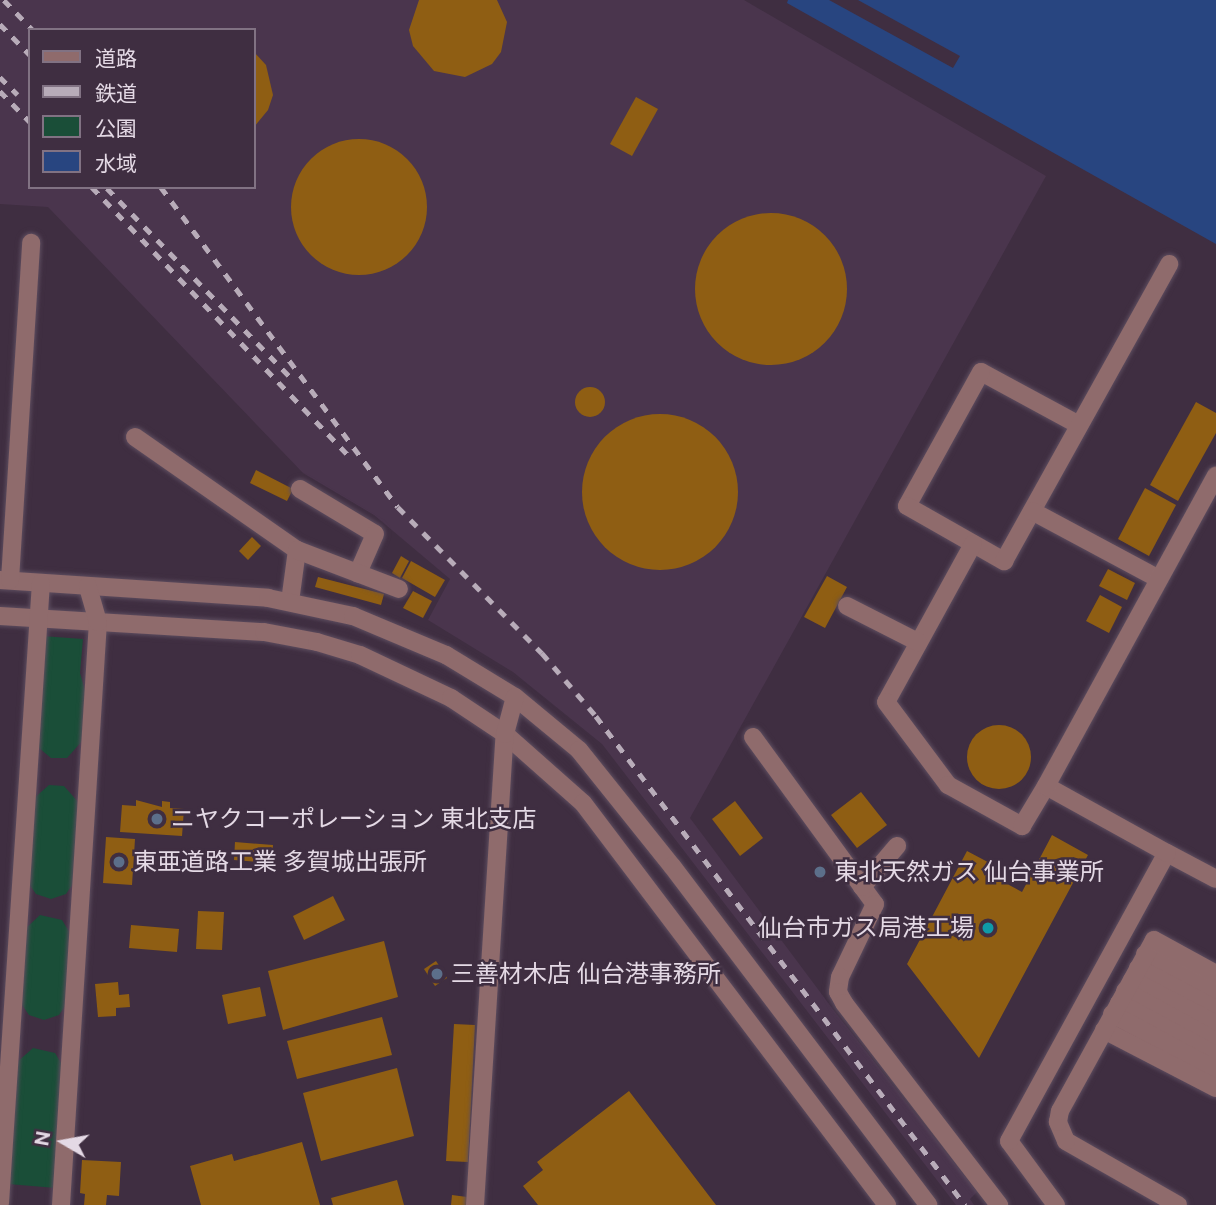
<!DOCTYPE html>
<meta charset="utf-8">
<style>
body{margin:0}
#map{position:relative;width:1216px;height:1205px;overflow:hidden;background:#3f2e41;font-family:"Public Sans","Noto Sans JP",sans-serif}
div>[style]{position:absolute}
.built>*{inset:0;background:#4a354d}
.green>*{inset:0;background:#1a4e38}
.water>*{inset:0;background:#284580}
.pier>*{inset:0;background:#3f2e41}
.building>*{inset:0;background:#8f5e13}
.round{border-radius:50%}
.roads{filter:drop-shadow(0 0 2px #5d4d5f) drop-shadow(0 0 2px #5d4d5f)}
.minor>*{height:18px;margin:-9px;padding:0 9px;transform-origin:9px;border-radius:9px;background:#8f6b6c}
.rail>*{height:4.5px;margin-top:-2.25px;transform-origin:0;background:repeating-linear-gradient(90deg,#b8acb9 0 9px,transparent 0 18px)}
.dots>*{width:19px;height:19px;translate:-50% -50%;box-sizing:border-box;border:4px solid #3f2e41;border-radius:50%}
span{translate:-50% -50%;white-space:nowrap;text-align:center;line-height:1.15;-webkit-text-stroke:5px #3f2e41;paint-order:stroke}
.poi-label{font-size:24px;color:#e4d9e5}
.left{translate:0 -50%;text-align:left}
.right{translate:-100% -50%;text-align:right}
.legend{position:absolute;left:28px;top:28px;width:228px;height:161px;box-sizing:border-box;background:#3f2e41;border:2px solid #817283;margin:0;padding:9px 12px;list-style:none;font-size:21px;color:#e4d9e5}
.legend li{display:flex;align-items:center;gap:14px;height:35px}
.legend b{width:35px;border:2px solid #817283}
.north{position:absolute;left:28px;top:1107px;width:70px;height:70px;-webkit-text-stroke:5px #3f2e41;paint-order:stroke;rotate:280deg;font-size:19px;font-weight:700;line-height:28px;text-align:center;color:#e4d9e5}
.north::after{content:'';display:block;margin:auto;width:24px;height:32px;background:#e4d9e5;clip-path:polygon(50% 0,100% 100%,50% 72%,0 100%)}
</style>
<div id="map">
<div class="built">
<div style="clip-path:polygon(evenodd,0 0,744px 0,1046px 176px,690px 818px,835px 1012px,977px 1192px,970px 1199px,974px 1205px,956px 1205px,602px 744px,513px 672px,428px 620px,450px 579px,374px 515px,303px 473px,48px 207px,0 204px,0 0,30px 30px,254px 30px,254px 187px,30px 187px,30px 30px)"></div>
</div>
<div class="green">
<div style="clip-path:polygon(42px 636px,83px 639px,80px 673px,87px 697px,83px 740px,67px 758px,51px 758px,39px 748px)"></div>
<div style="clip-path:polygon(49px 785px,64px 786px,79px 803px,75px 881px,66px 894px,51px 899px,36px 894px,27px 881px,32px 800px)"></div>
<div style="clip-path:polygon(40px 915px,62px 920px,70px 933px,68px 1002px,59px 1015px,44px 1020px,29px 1015px,20px 1002px,24px 930px)"></div>
<div style="clip-path:polygon(33px 1048px,55px 1053px,63px 1066px,56px 1188px,8px 1184px,16px 1063px)"></div>
</div>
<div class="water">
<div style="clip-path:polygon(788px 0,1216px 0,1216px 244px,787px 3px)"></div>
</div>
<div class="pier">
<div style="clip-path:polygon(829px 0,858px 0,960px 56px,953px 68px)"></div>
</div>
<div class="building">
<div style="clip-path:polygon(419px 0,497px 0,507px 22px,501px 52px,492px 64px,465px 77px,434px 71px,413px 46px,409px 30px)"></div>
<div style="clip-path:polygon(254px 52px,266px 65px,273px 95px,268px 110px,254px 127px)"></div>
<div style="clip-path:polygon(636px 97px,658px 109px,632px 156px,610px 144px)"></div>
<div class="round" style="left:291px;top:139px;width:136px;height:136px"></div>
<div class="round" style="left:695px;top:213px;width:152px;height:152px"></div>
<div class="round" style="left:575px;top:387px;width:30px;height:30px"></div>
<div style="clip-path:polygon(1196px 402px,1216px 413px,1216px 433px,1178px 501px,1150px 485px)"></div>
<div class="round" style="left:582px;top:414px;width:156px;height:156px"></div>
<div style="clip-path:polygon(256px 470px,293px 489px,287px 501px,250px 483px)"></div>
<div style="clip-path:polygon(1145px 488px,1176px 505px,1149px 556px,1118px 539px)"></div>
<div style="clip-path:polygon(252px 537px,261px 546px,248px 560px,239px 551px)"></div>
<div style="clip-path:polygon(401px 556px,409px 561px,400px 578px,392px 573px)"></div>
<div style="clip-path:polygon(411px 561px,445px 580px,435px 597px,402px 578px)"></div>
<div style="clip-path:polygon(1108px 569px,1135px 583px,1127px 600px,1099px 586px)"></div>
<div style="clip-path:polygon(827px 576px,847px 587px,825px 628px,804px 617px)"></div>
<div style="clip-path:polygon(318px 577px,384px 594px,381px 605px,315px 587px)"></div>
<div style="clip-path:polygon(413px 591px,432px 601px,423px 618px,403px 608px)"></div>
<div style="clip-path:polygon(1100px 595px,1122px 607px,1109px 633px,1086px 621px)"></div>
<div class="round" style="left:967px;top:725px;width:64px;height:64px"></div>
<div style="clip-path:polygon(861px 792px,887px 825px,857px 848px,831px 815px)"></div>
<div style="clip-path:polygon(136px 800px,162px 807px,162px 801px,170px 802px,170px 808px,184px 809px,182px 836px,120px 832px,122px 805px,136px 806px)"></div>
<div style="clip-path:polygon(735px 801px,763px 838px,740px 856px,712px 819px)"></div>
<div style="clip-path:polygon(1052px 835px,1088px 855px,979px 1058px,907px 964px,967px 851px,1001px 869px,996px 878px,1022px 892px)"></div>
<div style="clip-path:polygon(106px 837px,135px 839px,132px 885px,103px 883px)"></div>
<div style="clip-path:polygon(235px 842px,273px 845px,272px 863px,234px 860px)"></div>
<div style="clip-path:polygon(333px 896px,345px 920px,304px 940px,293px 916px)"></div>
<div style="clip-path:polygon(198px 911px,224px 912px,222px 950px,196px 949px)"></div>
<div style="clip-path:polygon(131px 925px,179px 929px,177px 952px,129px 948px)"></div>
<div style="clip-path:polygon(384px 941px,398px 997px,283px 1030px,268px 971px)"></div>
<div style="clip-path:polygon(436px 961px,447px 978px,435px 986px,424px 969px)"></div>
<div style="clip-path:polygon(118px 982px,119px 995px,129px 994px,130px 1007px,116px 1008px,116px 1016px,98px 1017px,95px 984px)"></div>
<div style="clip-path:polygon(260px 987px,266px 1016px,228px 1024px,222px 995px)"></div>
<div style="clip-path:polygon(382px 1017px,392px 1055px,297px 1079px,287px 1041px)"></div>
<div style="clip-path:polygon(454px 1024px,475px 1025px,468px 1162px,446px 1161px)"></div>
<div style="clip-path:polygon(397px 1068px,414px 1136px,321px 1161px,303px 1093px)"></div>
<div style="clip-path:polygon(629px 1091px,716px 1205px,538px 1205px,523px 1186px,543px 1170px,537px 1162px)"></div>
<div style="clip-path:polygon(302px 1142px,320px 1205px,201px 1205px,190px 1166px,232px 1154px,234px 1161px)"></div>
<div style="clip-path:polygon(82px 1160px,121px 1162px,119px 1196px,107px 1195px,106px 1205px,84px 1205px,85px 1194px,80px 1193px)"></div>
<div style="clip-path:polygon(397px 1180px,404px 1205px,333px 1205px,331px 1198px)"></div>
<div style="clip-path:polygon(452px 1195px,467px 1197px,466px 1205px,451px 1205px)"></div>
</div>
<div class="roads">
<div class="minor">
<div style="left:1079px;top:425px;width:111px;rotate:-151.6deg"></div>
<div style="left:981px;top:372px;width:153px;rotate:118.9deg"></div>
<div style="left:907px;top:506px;width:112px;rotate:29.6deg"></div>
<div style="left:1004px;top:561px;width:340px;rotate:-60.9deg"></div>
<div style="left:135px;top:437px;width:198px;rotate:34.9deg"></div>
<div style="left:297px;top:550px;width:52px;rotate:97.7deg"></div>
<div style="left:300px;top:489px;width:87px;rotate:31deg"></div>
<div style="left:375px;top:534px;width:43px;rotate:113.6deg"></div>
<div style="left:1032px;top:511px;width:144px;rotate:28.2deg"></div>
<div style="left:973px;top:544px;width:180px;rotate:118.8deg"></div>
<div style="left:886px;top:702px;width:104px;rotate:53.2deg"></div>
<div style="left:948px;top:785px;width:85px;rotate:29deg"></div>
<div style="left:1022px;top:826px;width:47px;rotate:-59deg"></div>
<div style="left:297px;top:550px;width:109px;rotate:20.9deg"></div>
<div style="left:0;top:580px;width:269px;rotate:3.8deg"></div>
<div style="left:268px;top:598px;width:87px;rotate:12deg"></div>
<div style="left:353px;top:616px;width:101px;rotate:22.8deg"></div>
<div style="left:446px;top:655px;width:81px;rotate:31.3deg"></div>
<div style="left:515px;top:697px;width:83px;rotate:39.6deg"></div>
<div style="left:579px;top:750px;width:149px;rotate:51.3deg"></div>
<div style="left:672px;top:866px;width:425px;rotate:52.9deg"></div>
<div style="left:10px;top:580px;width:338px;rotate:-86.4deg"></div>
<div style="left:847px;top:606px;width:80px;rotate:26.9deg"></div>
<div style="left:0;top:616px;width:264px;rotate:3.5deg"></div>
<div style="left:264px;top:632px;width:54px;rotate:10.7deg"></div>
<div style="left:317px;top:642px;width:45px;rotate:16.8deg"></div>
<div style="left:360px;top:655px;width:101px;rotate:25.3deg"></div>
<div style="left:451px;top:698px;width:65px;rotate:33.7deg"></div>
<div style="left:505px;top:734px;width:104px;rotate:41.5deg"></div>
<div style="left:583px;top:803px;width:504px;rotate:52.9deg"></div>
<div style="left:753px;top:737px;width:207px;rotate:53.9deg"></div>
<div style="left:875px;top:904px;width:81px;rotate:115.6deg"></div>
<div style="left:840px;top:977px;width:15px;rotate:98deg"></div>
<div style="left:838px;top:992px;width:13px;rotate:61deg"></div>
<div style="left:844px;top:1003px;width:255px;rotate:52.5deg"></div>
<div style="left:1167px;top:853px;width:55px;rotate:28deg"></div>
<div style="left:862px;top:887px;width:54px;rotate:-49.5deg"></div>
<div style="left:1145px;top:954px;width:81px;rotate:28.2deg"></div>
<div style="left:1138px;top:968px;width:88px;rotate:27.7deg"></div>
<div style="left:1132px;top:980px;width:95px;rotate:27.6deg"></div>
<div style="left:1125px;top:991px;width:104px;rotate:28.8deg"></div>
<div style="left:1119px;top:1003px;width:110px;rotate:28.2deg"></div>
<div style="left:1112px;top:1014px;width:118px;rotate:28.3deg"></div>
<div style="left:1104px;top:1030px;width:126px;rotate:27.4deg"></div>
<div style="left:0;top:1203px;width:621px;rotate:-86.22deg"></div>
<div style="left:61px;top:1205px;width:584px;rotate:-86.37deg"></div>
<div style="left:98px;top:622px;width:37px;rotate:-106deg"></div>
<div style="left:475px;top:1205px;width:472px;rotate:-86.4deg"></div>
<div style="left:505px;top:734px;width:38px;rotate:-75deg"></div>
<div style="left:1056px;top:1205px;width:79px;rotate:-126.3deg"></div>
<div style="left:1009px;top:1141px;width:328px;rotate:-61.3deg"></div>
<div style="left:1167px;top:853px;width:138px;rotate:-151deg"></div>
<div style="left:1046px;top:786px;width:354px;rotate:-61.3deg"></div>
<div style="left:1178px;top:1205px;width:129px;rotate:-150.3deg"></div>
<div style="left:1066px;top:1141px;width:21px;rotate:-113deg"></div>
<div style="left:1058px;top:1122px;width:11px;rotate:-80deg"></div>
<div style="left:1060px;top:1111px;width:195px;rotate:-61.2deg"></div>
<div style="left:1154px;top:940px;width:71px;rotate:28.7deg"></div>
</div>
</div>
<div class="rail">
<div style="left:4px;top:0;width:42px;rotate:46deg"></div>
<div style="left:0;top:24px;width:43px;rotate:45.9deg"></div>
<div style="left:0;top:77px;width:25px;rotate:45deg"></div>
<div style="left:0;top:91px;width:43px;rotate:45.9deg"></div>
<div style="left:92px;top:187px;width:376px;rotate:46.3deg"></div>
<div style="left:161px;top:187px;width:398px;rotate:53.5deg"></div>
<div style="left:398px;top:507px;width:205px;rotate:45.4deg"></div>
<div style="left:542px;top:653px;width:83px;rotate:49.4deg"></div>
<div style="left:596px;top:716px;width:613px;rotate:52.96deg"></div>
<div style="left:107px;top:188px;width:269px;rotate:45.9deg"></div>
</div>
<div class="dots">
<div style="left:157px;top:819px;background:#5c6f8a"></div>
<div style="left:119px;top:862px;background:#5c6f8a"></div>
<div style="left:820px;top:872px;background:#5c6f8a"></div>
<div style="left:988px;top:928px;background:#0f9aa8"></div>
<div style="left:437px;top:974px;background:#5c6f8a"></div>
</div>
<div class="poi-label">
<span class="left" style="left:171px;top:819px">ニヤクコーポレーション 東北支店</span>
<span class="left" style="left:133px;top:862px">東亜道路工業 多賀城出張所</span>
<span class="left" style="left:834px;top:872px">東北天然ガス 仙台事業所</span>
<span class="right" style="left:974px;top:928px">仙台市ガス局港工場</span>
<span class="left" style="left:451px;top:974px">三善材木店 仙台港事務所</span>
</div>
<ul class="legend">
<li><b style="height:9px;background:#8f6b6c"></b>道路</li>
<li><b style="height:9px;background:#b8acb9"></b>鉄道</li>
<li><b style="height:19px;background:#1a4e38"></b>公園</li>
<li><b style="height:19px;background:#284580"></b>水域</li>
</ul>
<div class="north">N</div>
</div>
